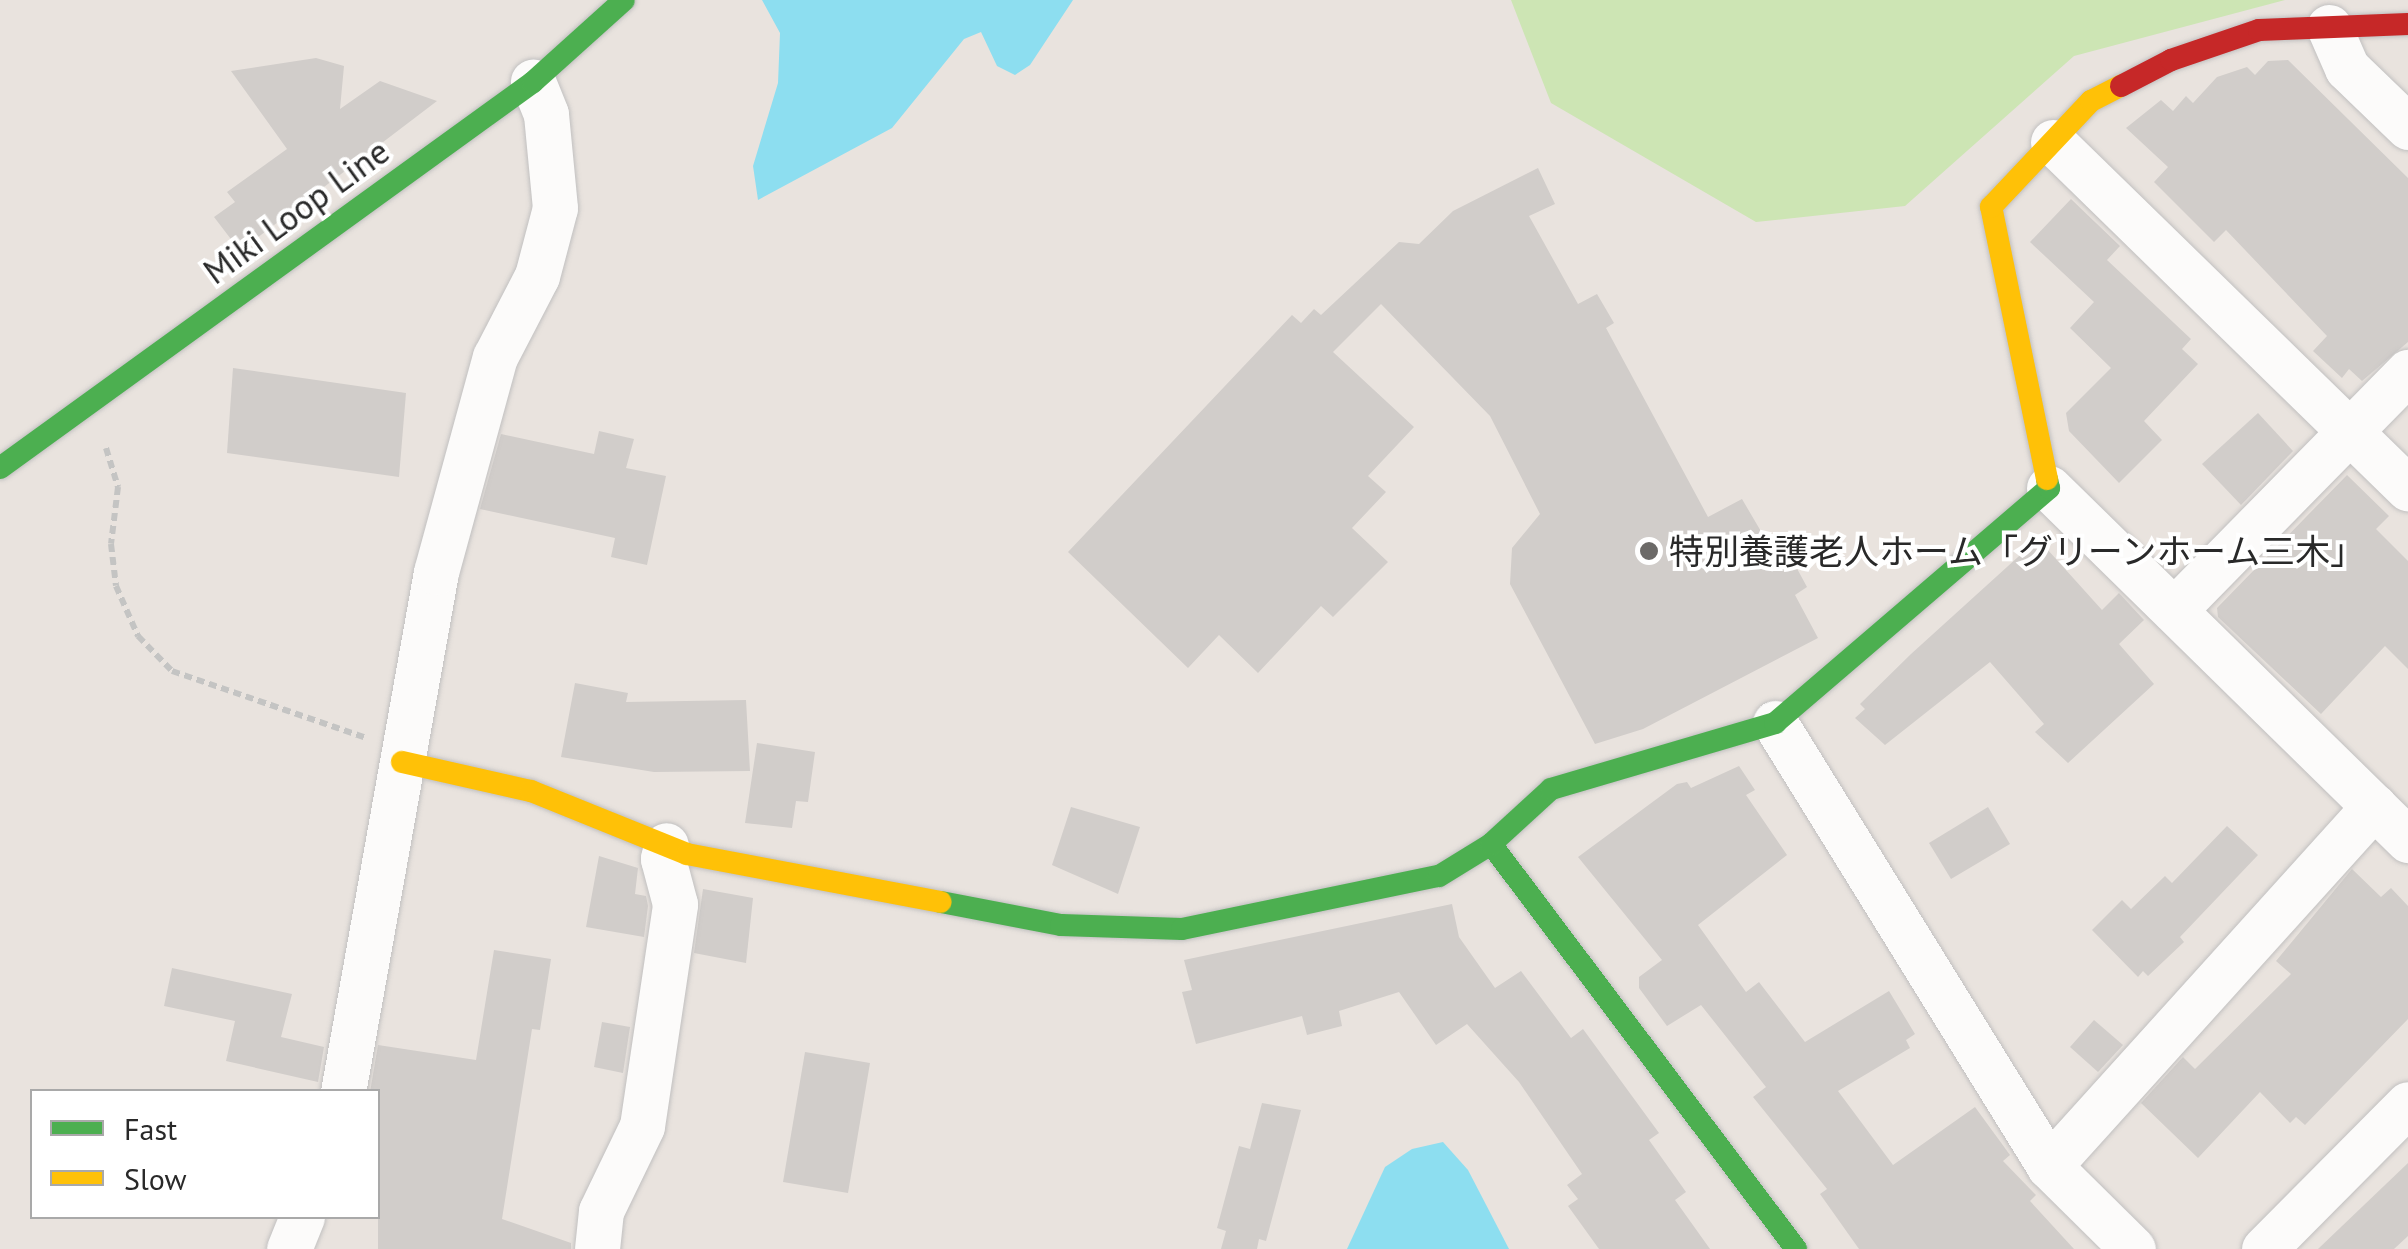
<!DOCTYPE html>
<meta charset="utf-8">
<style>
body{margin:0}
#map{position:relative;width:2408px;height:1249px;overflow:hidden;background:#e9e3de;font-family:"PT Sans","Noto Sans JP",sans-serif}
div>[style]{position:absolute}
.green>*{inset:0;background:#cde5b4}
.water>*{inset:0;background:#8ddef0}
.building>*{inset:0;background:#d1cdca}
.path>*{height:6px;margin-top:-3px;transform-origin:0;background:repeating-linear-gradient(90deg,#c4c4c3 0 8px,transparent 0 13px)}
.roads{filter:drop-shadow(0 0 2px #c1c0c0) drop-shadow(0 0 2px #c1c0c0)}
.street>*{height:45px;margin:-22.5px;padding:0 22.5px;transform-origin:22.5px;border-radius:22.5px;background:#fcfbfa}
.fast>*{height:22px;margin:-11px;padding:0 11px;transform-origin:11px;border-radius:11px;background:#4caf50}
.slow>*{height:22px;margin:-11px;padding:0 11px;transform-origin:11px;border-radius:11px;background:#ffc107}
.jam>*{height:22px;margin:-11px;padding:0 11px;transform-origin:11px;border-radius:11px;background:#c62828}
.dots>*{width:28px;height:28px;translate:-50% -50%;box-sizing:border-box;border:5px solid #fff;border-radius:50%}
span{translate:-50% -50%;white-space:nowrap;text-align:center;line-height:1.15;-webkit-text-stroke:8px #fff;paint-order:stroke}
.street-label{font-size:35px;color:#292929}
.poi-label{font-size:35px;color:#292929}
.left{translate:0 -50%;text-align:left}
.legend{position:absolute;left:30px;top:1089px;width:350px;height:130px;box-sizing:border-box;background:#fff;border:2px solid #a9a9a9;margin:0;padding:12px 18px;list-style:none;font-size:30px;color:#292929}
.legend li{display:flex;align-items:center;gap:20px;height:50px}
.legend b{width:50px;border:2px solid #a9a9a9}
</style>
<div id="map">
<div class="green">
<div style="clip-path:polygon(1511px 0,2285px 0,2074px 56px,1905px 206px,1756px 222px,1551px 103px)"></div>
</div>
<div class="water">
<div style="clip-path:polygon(762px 0,1073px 0,1030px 65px,1015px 75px,997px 66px,981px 32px,964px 39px,892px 128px,758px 200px,753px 166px,778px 83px,780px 33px)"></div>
<div style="clip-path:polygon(1443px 1142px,1468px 1170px,1509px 1249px,1347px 1249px,1385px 1167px,1412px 1149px)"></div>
</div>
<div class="building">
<div style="clip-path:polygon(316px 58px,344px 66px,340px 109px,380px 81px,437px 101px,240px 251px,214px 217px,235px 202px,227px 192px,287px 149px,231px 71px)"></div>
<div style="clip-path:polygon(2288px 60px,2408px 178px,2408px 342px,2362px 381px,2349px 369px,2342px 378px,2313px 351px,2327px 336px,2226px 230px,2214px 242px,2154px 182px,2168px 167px,2126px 128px,2161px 100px,2173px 111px,2186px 96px,2193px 103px,2217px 77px,2247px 67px,2255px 75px,2268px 61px)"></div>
<div style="clip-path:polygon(1538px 168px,1555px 204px,1529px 216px,1578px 304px,1597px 294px,1614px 323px,1606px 328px,1708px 517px,1742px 499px,1769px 545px,1781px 539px,1807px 587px,1795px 595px,1818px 638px,1643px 729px,1595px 744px,1510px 584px,1512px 548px,1540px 514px,1490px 416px,1381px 304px,1333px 352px,1414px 427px,1368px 476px,1386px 492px,1352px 528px,1388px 562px,1333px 617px,1321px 606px,1258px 673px,1219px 635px,1188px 668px,1068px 552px,1292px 315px,1301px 323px,1314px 309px,1321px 315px,1399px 242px,1419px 244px,1453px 211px)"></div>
<div style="clip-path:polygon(2071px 199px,2120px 246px,2107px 260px,2191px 339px,2182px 349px,2198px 364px,2144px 421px,2162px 440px,2119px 483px,2069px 431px,2066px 413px,2111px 368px,2070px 328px,2094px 302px,2030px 242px)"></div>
<div style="clip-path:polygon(233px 368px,406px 393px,399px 477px,227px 453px)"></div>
<div style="clip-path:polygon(2258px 413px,2293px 451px,2241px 505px,2202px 464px)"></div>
<div style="clip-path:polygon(599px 431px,634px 439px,626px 468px,666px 476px,647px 565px,611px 557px,615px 538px,480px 509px,501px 434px,594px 454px)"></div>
<div style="clip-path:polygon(2347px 475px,2389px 516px,2376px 529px,2408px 561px,2408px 669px,2385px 646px,2321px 714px,2218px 617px,2217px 608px)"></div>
<div style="clip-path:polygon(2038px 539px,2102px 610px,2119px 593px,2144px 620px,2119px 644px,2154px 684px,2068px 763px,2035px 732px,2044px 724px,1990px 662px,1885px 745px,1855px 718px,1865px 709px,1860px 704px,1911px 654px)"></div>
<div style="clip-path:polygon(575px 683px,628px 693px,626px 702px,746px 700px,750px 771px,654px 772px,561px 757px)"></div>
<div style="clip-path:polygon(757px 743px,815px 752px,808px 802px,796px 801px,792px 828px,745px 823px)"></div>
<div style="clip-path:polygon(1739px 766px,1755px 790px,1746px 795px,1787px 855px,1698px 925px,1746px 992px,1759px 982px,1805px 1042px,1889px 991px,1915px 1034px,1906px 1040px,1910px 1048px,1838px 1091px,1893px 1165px,1975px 1107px,2010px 1155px,2003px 1161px,2036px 1195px,2030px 1201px,2074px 1249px,1859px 1249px,1820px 1194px,1827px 1189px,1753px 1097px,1766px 1087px,1701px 1005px,1667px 1026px,1639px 988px,1639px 977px,1662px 960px,1578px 857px,1677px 784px,1687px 782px,1691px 788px)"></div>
<div style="clip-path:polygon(1071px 807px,1140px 827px,1118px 894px,1052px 865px)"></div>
<div style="clip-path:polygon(1988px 807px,2010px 844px,1951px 879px,1929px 843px)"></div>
<div style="clip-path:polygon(2227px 826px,2258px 855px,2180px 937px,2184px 942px,2148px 976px,2143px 971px,2138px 977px,2092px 930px,2122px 900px,2131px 909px,2165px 876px,2172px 883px)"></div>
<div style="clip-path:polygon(599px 856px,638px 868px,635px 894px,646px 896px,648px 906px,644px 937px,586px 927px)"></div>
<div style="clip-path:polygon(2352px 869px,2381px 897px,2391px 888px,2408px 906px,2408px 1019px,2305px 1125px,2296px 1117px,2290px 1123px,2260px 1092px,2198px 1158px,2141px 1103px,2183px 1057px,2195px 1069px,2291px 974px,2276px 961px)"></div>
<div style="clip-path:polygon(703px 889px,753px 898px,746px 963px,694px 953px)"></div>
<div style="clip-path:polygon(1452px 904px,1459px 937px,1495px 988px,1521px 971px,1571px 1038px,1583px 1029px,1659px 1133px,1649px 1140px,1686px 1192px,1675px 1200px,1710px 1249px,1599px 1249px,1568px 1206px,1578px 1199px,1567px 1185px,1582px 1174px,1519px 1082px,1467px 1024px,1436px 1045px,1399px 992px,1339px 1011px,1342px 1026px,1307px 1035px,1302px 1016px,1196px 1044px,1182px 992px,1192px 990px,1184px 960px)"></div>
<div style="clip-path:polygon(494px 950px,551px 959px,540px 1030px,532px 1029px,502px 1219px,571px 1243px,571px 1249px,378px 1249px,378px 1092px,370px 1092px,378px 1045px,476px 1060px)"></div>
<div style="clip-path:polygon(172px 968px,292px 994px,281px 1037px,324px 1047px,318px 1082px,226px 1061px,235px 1021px,164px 1006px)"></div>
<div style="clip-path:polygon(2094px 1020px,2123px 1045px,2098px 1072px,2070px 1047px)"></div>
<div style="clip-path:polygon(602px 1022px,630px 1027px,623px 1073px,594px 1067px)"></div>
<div style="clip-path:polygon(805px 1052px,870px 1063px,848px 1193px,783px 1182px)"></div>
<div style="clip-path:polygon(1262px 1103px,1301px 1110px,1266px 1241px,1259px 1239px,1257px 1249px,1221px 1249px,1226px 1231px,1217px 1228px,1239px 1146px,1250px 1149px)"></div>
<div style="clip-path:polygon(2408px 1163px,2408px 1236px,2394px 1249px,2318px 1249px)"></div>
</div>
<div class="path">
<div style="left:106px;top:448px;width:41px;rotate:72.9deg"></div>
<div style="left:118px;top:487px;width:57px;rotate:97deg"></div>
<div style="left:111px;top:544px;width:42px;rotate:83.2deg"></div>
<div style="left:116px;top:586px;width:55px;rotate:66.3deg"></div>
<div style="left:138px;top:636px;width:49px;rotate:45.8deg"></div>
<div style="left:172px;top:671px;width:203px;rotate:19deg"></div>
</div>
<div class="roads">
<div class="street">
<div style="left:2329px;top:27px;width:45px;rotate:66.3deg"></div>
<div style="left:2347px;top:68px;width:85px;rotate:44deg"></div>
<div style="left:2053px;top:142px;width:496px;rotate:44.3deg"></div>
<div style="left:2049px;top:488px;width:503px;rotate:44.44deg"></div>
<div style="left:2174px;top:610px;width:334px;rotate:-45.5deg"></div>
<div style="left:1775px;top:723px;width:521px;rotate:58.26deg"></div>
<div style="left:2049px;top:1166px;width:118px;rotate:44.7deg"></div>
<div style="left:343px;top:1092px;width:528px;rotate:-79.86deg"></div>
<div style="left:436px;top:572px;width:223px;rotate:-74.7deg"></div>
<div style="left:495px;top:357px;width:91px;rotate:-62.6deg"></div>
<div style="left:537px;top:276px;width:70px;rotate:-75.2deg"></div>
<div style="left:555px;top:208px;width:94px;rotate:-95.5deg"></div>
<div style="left:546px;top:114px;width:35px;rotate:-112deg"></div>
<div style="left:2049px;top:1166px;width:485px;rotate:-47.9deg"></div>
<div style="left:289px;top:1249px;width:35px;rotate:-68deg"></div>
<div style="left:597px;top:1249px;width:38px;rotate:-84deg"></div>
<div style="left:601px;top:1211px;width:94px;rotate:-64.2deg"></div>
<div style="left:642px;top:1126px;width:224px;rotate:-81.5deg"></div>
<div style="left:675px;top:904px;width:47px;rotate:-104.9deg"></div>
<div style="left:663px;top:859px;width:14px;rotate:-78deg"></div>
<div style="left:2264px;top:1249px;width:204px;rotate:-45.2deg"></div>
</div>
<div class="fast">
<div style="left:0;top:468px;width:658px;rotate:-35.91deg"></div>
<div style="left:533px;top:82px;width:122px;rotate:-42deg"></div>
<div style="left:941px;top:902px;width:122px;rotate:10.9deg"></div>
<div style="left:1061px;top:925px;width:121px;rotate:1.9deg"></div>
<div style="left:1182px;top:929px;width:262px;rotate:-11.7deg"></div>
<div style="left:1439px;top:876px;width:61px;rotate:-31.6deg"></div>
<div style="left:1796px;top:1249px;width:507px;rotate:-126.98deg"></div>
<div style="left:1491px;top:844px;width:81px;rotate:-42.5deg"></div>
<div style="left:1551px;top:789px;width:234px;rotate:-16.4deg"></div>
<div style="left:1775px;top:723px;width:361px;rotate:-40.6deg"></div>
<div style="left:2049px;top:488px;width:9px;rotate:-103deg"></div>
</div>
<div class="slow">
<div style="left:2047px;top:479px;width:278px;rotate:-101.6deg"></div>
<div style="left:1991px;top:207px;width:146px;rotate:-46.7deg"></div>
<div style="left:2091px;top:101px;width:34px;rotate:-27deg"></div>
<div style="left:402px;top:762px;width:132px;rotate:12.7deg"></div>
<div style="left:531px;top:791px;width:168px;rotate:22deg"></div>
<div style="left:687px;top:854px;width:258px;rotate:10.7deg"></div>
</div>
<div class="jam">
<div style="left:2121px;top:86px;width:56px;rotate:-27.5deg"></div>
<div style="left:2171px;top:60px;width:93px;rotate:-18.8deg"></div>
<div style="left:2259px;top:30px;width:149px;rotate:-2.3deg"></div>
</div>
</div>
<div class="dots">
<div style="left:1649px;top:551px;background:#6c6a68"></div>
</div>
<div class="street-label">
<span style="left:296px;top:211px;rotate:-36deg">Miki Loop Line</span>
</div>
<div class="poi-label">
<span class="left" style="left:1669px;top:551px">特別養護老人ホーム「グリーンホーム三木」</span>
</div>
<ul class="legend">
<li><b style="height:12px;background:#4caf50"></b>Fast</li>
<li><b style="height:12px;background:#ffc107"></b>Slow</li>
</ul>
</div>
